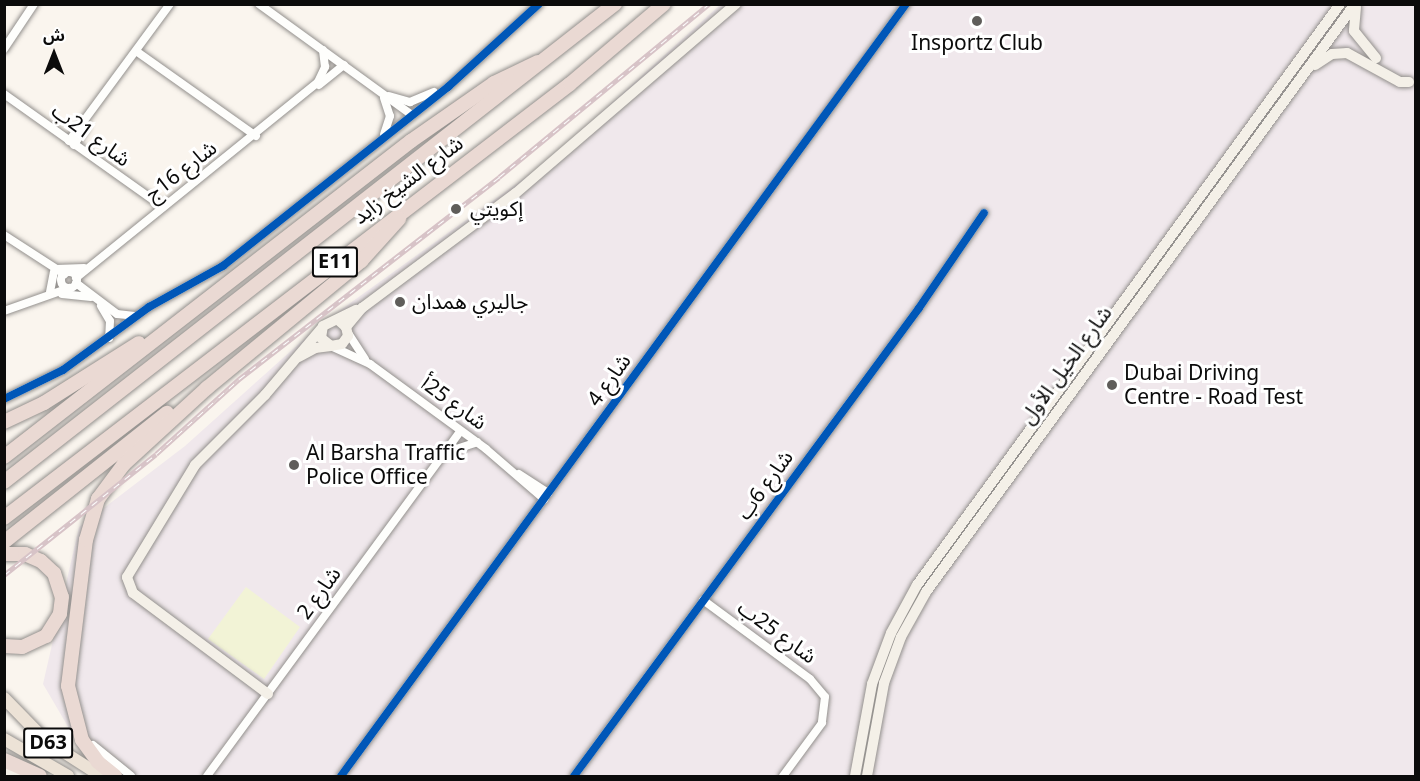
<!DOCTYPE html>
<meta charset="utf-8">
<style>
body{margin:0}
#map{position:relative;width:1420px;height:781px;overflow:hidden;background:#faf5ee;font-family:Georgia,"Noto Sans Arabic",serif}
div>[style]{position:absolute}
.industrial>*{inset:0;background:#f0e8ec}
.pitch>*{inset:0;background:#f2f3d6}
.roads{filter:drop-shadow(0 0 2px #93908d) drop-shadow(0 0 2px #93908d)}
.street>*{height:8px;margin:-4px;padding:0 4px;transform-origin:4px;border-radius:4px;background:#fefefc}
.street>.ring{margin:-4px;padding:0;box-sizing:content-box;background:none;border:8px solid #fefefc;border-radius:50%}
.secondary>*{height:10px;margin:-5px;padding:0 5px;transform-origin:5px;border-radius:5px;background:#f4f0e8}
.primary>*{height:12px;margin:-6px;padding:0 6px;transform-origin:6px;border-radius:6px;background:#ece2d6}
.highway>*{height:14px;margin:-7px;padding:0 7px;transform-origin:7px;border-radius:7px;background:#ead9d3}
.rail>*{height:4.5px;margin-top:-2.25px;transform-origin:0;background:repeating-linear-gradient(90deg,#fff 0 7px,#d7c3c7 0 14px);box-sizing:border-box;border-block:2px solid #d7c3c7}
.cycleway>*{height:8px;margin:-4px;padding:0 4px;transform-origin:4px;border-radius:4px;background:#0057b8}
.dots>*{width:16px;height:16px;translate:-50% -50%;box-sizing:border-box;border:3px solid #fff;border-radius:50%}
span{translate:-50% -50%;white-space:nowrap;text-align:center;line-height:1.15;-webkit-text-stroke:6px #fff;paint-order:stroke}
.shield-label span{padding:2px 4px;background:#fff;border:2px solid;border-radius:4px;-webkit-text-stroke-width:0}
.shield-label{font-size:20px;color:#0b0b0b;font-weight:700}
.poi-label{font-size:21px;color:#0b0b0b}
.left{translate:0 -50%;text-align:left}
.street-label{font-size:21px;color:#0b0b0b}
.frame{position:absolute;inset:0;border:6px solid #0b0b0b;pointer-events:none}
.north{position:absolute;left:24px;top:24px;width:60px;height:60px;-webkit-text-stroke:4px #fff;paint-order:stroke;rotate:0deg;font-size:16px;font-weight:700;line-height:24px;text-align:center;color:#0b0b0b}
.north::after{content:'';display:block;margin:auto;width:21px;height:27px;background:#0b0b0b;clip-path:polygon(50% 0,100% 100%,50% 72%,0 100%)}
</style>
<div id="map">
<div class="industrial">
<div style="clip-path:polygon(720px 5px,1415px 5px,1415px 776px,97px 776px,43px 684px,79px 527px,185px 446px,321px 324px,544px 164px)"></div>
</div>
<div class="pitch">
<div style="clip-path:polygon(246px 587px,300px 627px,264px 679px,208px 639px)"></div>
</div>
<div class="roads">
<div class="street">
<div style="left:259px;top:4px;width:189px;rotate:36deg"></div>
<div style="left:4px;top:49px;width:54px;rotate:-56.3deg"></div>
<div style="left:136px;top:51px;width:147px;rotate:35.3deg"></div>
<div style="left:319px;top:85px;width:32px;rotate:-39deg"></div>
<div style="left:4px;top:94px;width:195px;rotate:35.4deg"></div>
<div style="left:389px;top:96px;width:22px;rotate:16deg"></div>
<div style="left:410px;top:102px;width:26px;rotate:-23deg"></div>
<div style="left:384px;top:98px;width:19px;rotate:72deg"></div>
<div style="left:390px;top:116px;width:19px;rotate:108deg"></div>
<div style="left:69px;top:141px;width:170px;rotate:-53.6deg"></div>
<div style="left:74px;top:145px;width:22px;rotate:-58deg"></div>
<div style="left:4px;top:235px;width:72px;rotate:33deg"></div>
<div style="left:56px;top:269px;width:28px;rotate:-2deg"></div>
<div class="ring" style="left:61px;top:272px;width:8px;height:8px"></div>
<div style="left:76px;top:278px;width:311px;rotate:-39deg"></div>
<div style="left:318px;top:82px;width:17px;rotate:-65deg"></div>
<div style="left:325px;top:67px;width:17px;rotate:-97deg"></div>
<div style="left:76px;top:283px;width:51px;rotate:37.1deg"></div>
<div style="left:117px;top:314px;width:18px;rotate:6deg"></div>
<div style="left:50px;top:292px;width:20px;rotate:-79deg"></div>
<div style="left:62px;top:294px;width:29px;rotate:6deg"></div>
<div style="left:101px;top:306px;width:17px;rotate:59deg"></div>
<div style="left:110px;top:321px;width:17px;rotate:93deg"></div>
<div style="left:4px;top:311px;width:69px;rotate:-19.5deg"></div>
<div style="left:348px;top:333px;width:31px;rotate:57deg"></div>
<div style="left:333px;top:347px;width:41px;rotate:24.7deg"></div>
<div style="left:370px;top:364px;width:144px;rotate:36.2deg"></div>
<div style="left:486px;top:449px;width:77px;rotate:40.8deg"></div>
<div style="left:4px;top:399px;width:66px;rotate:-26.2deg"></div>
<div style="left:63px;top:370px;width:107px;rotate:-36.2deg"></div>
<div style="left:149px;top:307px;width:85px;rotate:-29deg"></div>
<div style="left:223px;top:266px;width:288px;rotate:-38.5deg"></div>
<div style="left:448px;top:87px;width:123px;rotate:-42.4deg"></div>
<div style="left:447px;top:452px;width:32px;rotate:-18deg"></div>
<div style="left:519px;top:474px;width:35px;rotate:33deg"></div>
<div style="left:703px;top:600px;width:133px;rotate:36.4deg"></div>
<div style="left:810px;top:679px;width:23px;rotate:50deg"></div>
<div style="left:825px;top:697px;width:26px;rotate:97deg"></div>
<div style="left:822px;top:723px;width:66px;rotate:126.3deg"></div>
<div style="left:93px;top:745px;width:49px;rotate:39.2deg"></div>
<div style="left:207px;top:776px;width:428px;rotate:-53.7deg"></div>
<div style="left:341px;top:776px;width:957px;rotate:-53.8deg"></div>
<div style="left:574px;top:776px;width:581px;rotate:-53.6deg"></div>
<div style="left:919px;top:308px;width:115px;rotate:-55.6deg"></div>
</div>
<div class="secondary">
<div style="left:1356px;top:7px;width:24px;rotate:95deg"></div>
<div style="left:1354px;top:31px;width:35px;rotate:51deg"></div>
<div style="left:1315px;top:65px;width:20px;rotate:-33deg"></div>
<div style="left:1332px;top:54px;width:15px;rotate:-4deg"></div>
<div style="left:1347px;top:53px;width:60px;rotate:28.7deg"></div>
<div style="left:1400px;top:82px;width:9px"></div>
<div style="left:338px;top:320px;width:11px;rotate:41deg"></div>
<div style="left:346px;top:327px;width:9px;rotate:77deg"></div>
<div style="left:348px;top:336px;width:10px;rotate:127deg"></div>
<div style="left:342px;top:344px;width:11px;rotate:170deg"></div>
<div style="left:331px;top:346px;width:13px;rotate:-141deg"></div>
<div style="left:321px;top:338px;width:12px;rotate:-81deg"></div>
<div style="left:323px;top:326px;width:37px;rotate:-26deg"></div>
<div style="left:346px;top:327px;width:25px;rotate:-50deg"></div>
<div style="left:362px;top:308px;width:192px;rotate:-36.8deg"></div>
<div style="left:516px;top:193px;width:290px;rotate:-40.7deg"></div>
<div style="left:299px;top:357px;width:18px;rotate:-29deg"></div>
<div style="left:315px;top:348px;width:16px;rotate:-7deg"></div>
<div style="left:268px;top:694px;width:169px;rotate:-143.2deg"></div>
<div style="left:133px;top:593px;width:17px;rotate:-111deg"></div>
<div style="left:127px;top:577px;width:131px;rotate:-58.7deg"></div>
<div style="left:195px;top:465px;width:99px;rotate:-45deg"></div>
<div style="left:265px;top:395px;width:87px;rotate:-49.7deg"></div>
<div style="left:4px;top:769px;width:21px;rotate:19deg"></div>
<div style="left:855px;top:776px;width:94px;rotate:-79.5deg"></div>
<div style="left:872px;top:684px;width:54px;rotate:-69.6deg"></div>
<div style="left:891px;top:633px;width:55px;rotate:-61.6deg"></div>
<div style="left:917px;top:585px;width:719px;rotate:-53.94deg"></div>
<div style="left:867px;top:776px;width:95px;rotate:-79.6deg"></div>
<div style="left:884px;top:683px;width:49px;rotate:-69.7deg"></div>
<div style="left:901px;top:637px;width:51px;rotate:-60.9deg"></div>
<div style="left:926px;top:592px;width:728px;rotate:-53.89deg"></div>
</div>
<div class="primary">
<div style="left:4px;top:698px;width:59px;rotate:45.7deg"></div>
<div style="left:45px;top:740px;width:67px;rotate:32.7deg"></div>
<div style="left:4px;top:739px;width:74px;rotate:30deg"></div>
</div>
<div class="highway">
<div style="left:4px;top:422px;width:44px;rotate:-25.4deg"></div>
<div style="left:44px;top:403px;width:112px;rotate:-32.3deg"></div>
<div style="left:4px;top:457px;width:515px;rotate:-37.83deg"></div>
<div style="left:411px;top:141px;width:101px;rotate:-34.9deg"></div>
<div style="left:494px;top:83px;width:49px;rotate:-25.5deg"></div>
<div style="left:4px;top:482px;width:776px;rotate:-38.04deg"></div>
<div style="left:4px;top:518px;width:713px;rotate:-37.48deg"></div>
<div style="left:570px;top:84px;width:123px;rotate:-40.4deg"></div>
<div style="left:4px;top:542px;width:208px;rotate:-38.4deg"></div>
<div style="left:4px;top:554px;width:21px"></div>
<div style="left:25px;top:554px;width:17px;rotate:24deg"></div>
<div style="left:41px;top:561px;width:18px;rotate:43deg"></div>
<div style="left:54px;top:573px;width:25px;rotate:72deg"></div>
<div style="left:62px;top:597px;width:17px;rotate:97deg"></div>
<div style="left:60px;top:614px;width:26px;rotate:122deg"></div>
<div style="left:46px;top:636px;width:26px;rotate:155deg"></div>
<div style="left:22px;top:647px;width:18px;rotate:-177deg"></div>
<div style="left:4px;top:760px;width:39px;rotate:24deg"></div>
<div style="left:115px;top:776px;width:22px;rotate:-141deg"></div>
<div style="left:98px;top:762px;width:27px;rotate:-126deg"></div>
<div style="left:82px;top:740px;width:56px;rotate:-104.5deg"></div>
<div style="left:68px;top:686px;width:147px;rotate:-83deg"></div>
<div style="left:86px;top:540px;width:43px;rotate:-73.7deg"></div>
<div style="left:98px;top:499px;width:44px;rotate:-53.4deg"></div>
<div style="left:124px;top:464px;width:113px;rotate:-42.5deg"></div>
<div style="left:207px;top:388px;width:200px;rotate:-39.5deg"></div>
<div style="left:361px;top:261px;width:57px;rotate:-47.9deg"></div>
</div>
</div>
<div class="rail">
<div style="left:4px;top:575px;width:194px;rotate:-38.5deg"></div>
<div style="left:156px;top:454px;width:112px;rotate:-42.1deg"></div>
<div style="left:239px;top:379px;width:329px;rotate:-37.8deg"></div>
<div style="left:499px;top:177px;width:272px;rotate:-39.5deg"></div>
</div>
<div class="cycleway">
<div style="left:4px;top:399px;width:66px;rotate:-26.2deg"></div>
<div style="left:63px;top:370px;width:107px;rotate:-36.2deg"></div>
<div style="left:149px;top:307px;width:85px;rotate:-29deg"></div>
<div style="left:223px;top:266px;width:288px;rotate:-38.5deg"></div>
<div style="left:448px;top:87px;width:123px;rotate:-42.4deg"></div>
<div style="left:341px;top:776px;width:957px;rotate:-53.8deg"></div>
<div style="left:574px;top:776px;width:581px;rotate:-53.6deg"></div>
<div style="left:919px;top:308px;width:115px;rotate:-55.6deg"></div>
</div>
<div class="dots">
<div style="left:977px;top:21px;background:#5f5d5a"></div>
<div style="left:456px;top:209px;background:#5f5d5a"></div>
<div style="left:400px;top:302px;background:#5f5d5a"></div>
<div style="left:1112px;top:385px;background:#5f5d5a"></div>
<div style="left:294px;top:465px;background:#5f5d5a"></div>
</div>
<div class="shield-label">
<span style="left:335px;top:262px">E11</span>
<span style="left:48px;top:743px">D63</span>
</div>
<div class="poi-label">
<span style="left:977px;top:43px">Insportz Club</span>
<span class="left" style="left:470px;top:209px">إكويتي</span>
<span class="left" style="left:412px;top:302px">جاليري همدان</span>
<span class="left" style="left:1124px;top:385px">Dubai Driving<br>Centre - Road Test</span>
<span class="left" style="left:306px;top:465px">Al Barsha Traffic<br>Police Office</span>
</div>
<div class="street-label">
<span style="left:91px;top:135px;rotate:36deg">شارع 21ب</span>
<span style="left:181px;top:171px;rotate:-38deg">شارع 16ج</span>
<span style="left:408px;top:180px;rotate:-37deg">شارع الشيخ زايد</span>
<span style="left:1066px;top:365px;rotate:-54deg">شارع الخيل الأول</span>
<span style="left:609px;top:380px;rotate:-54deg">شارع 4</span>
<span style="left:454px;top:403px;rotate:36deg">شارع 25أ</span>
<span style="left:765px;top:485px;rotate:-54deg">شارع 6ب</span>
<span style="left:319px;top:593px;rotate:-54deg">شارع 2</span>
<span style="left:777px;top:632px;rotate:36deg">شارع 25ب</span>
</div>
<div class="frame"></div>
<div class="north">ش</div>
</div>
